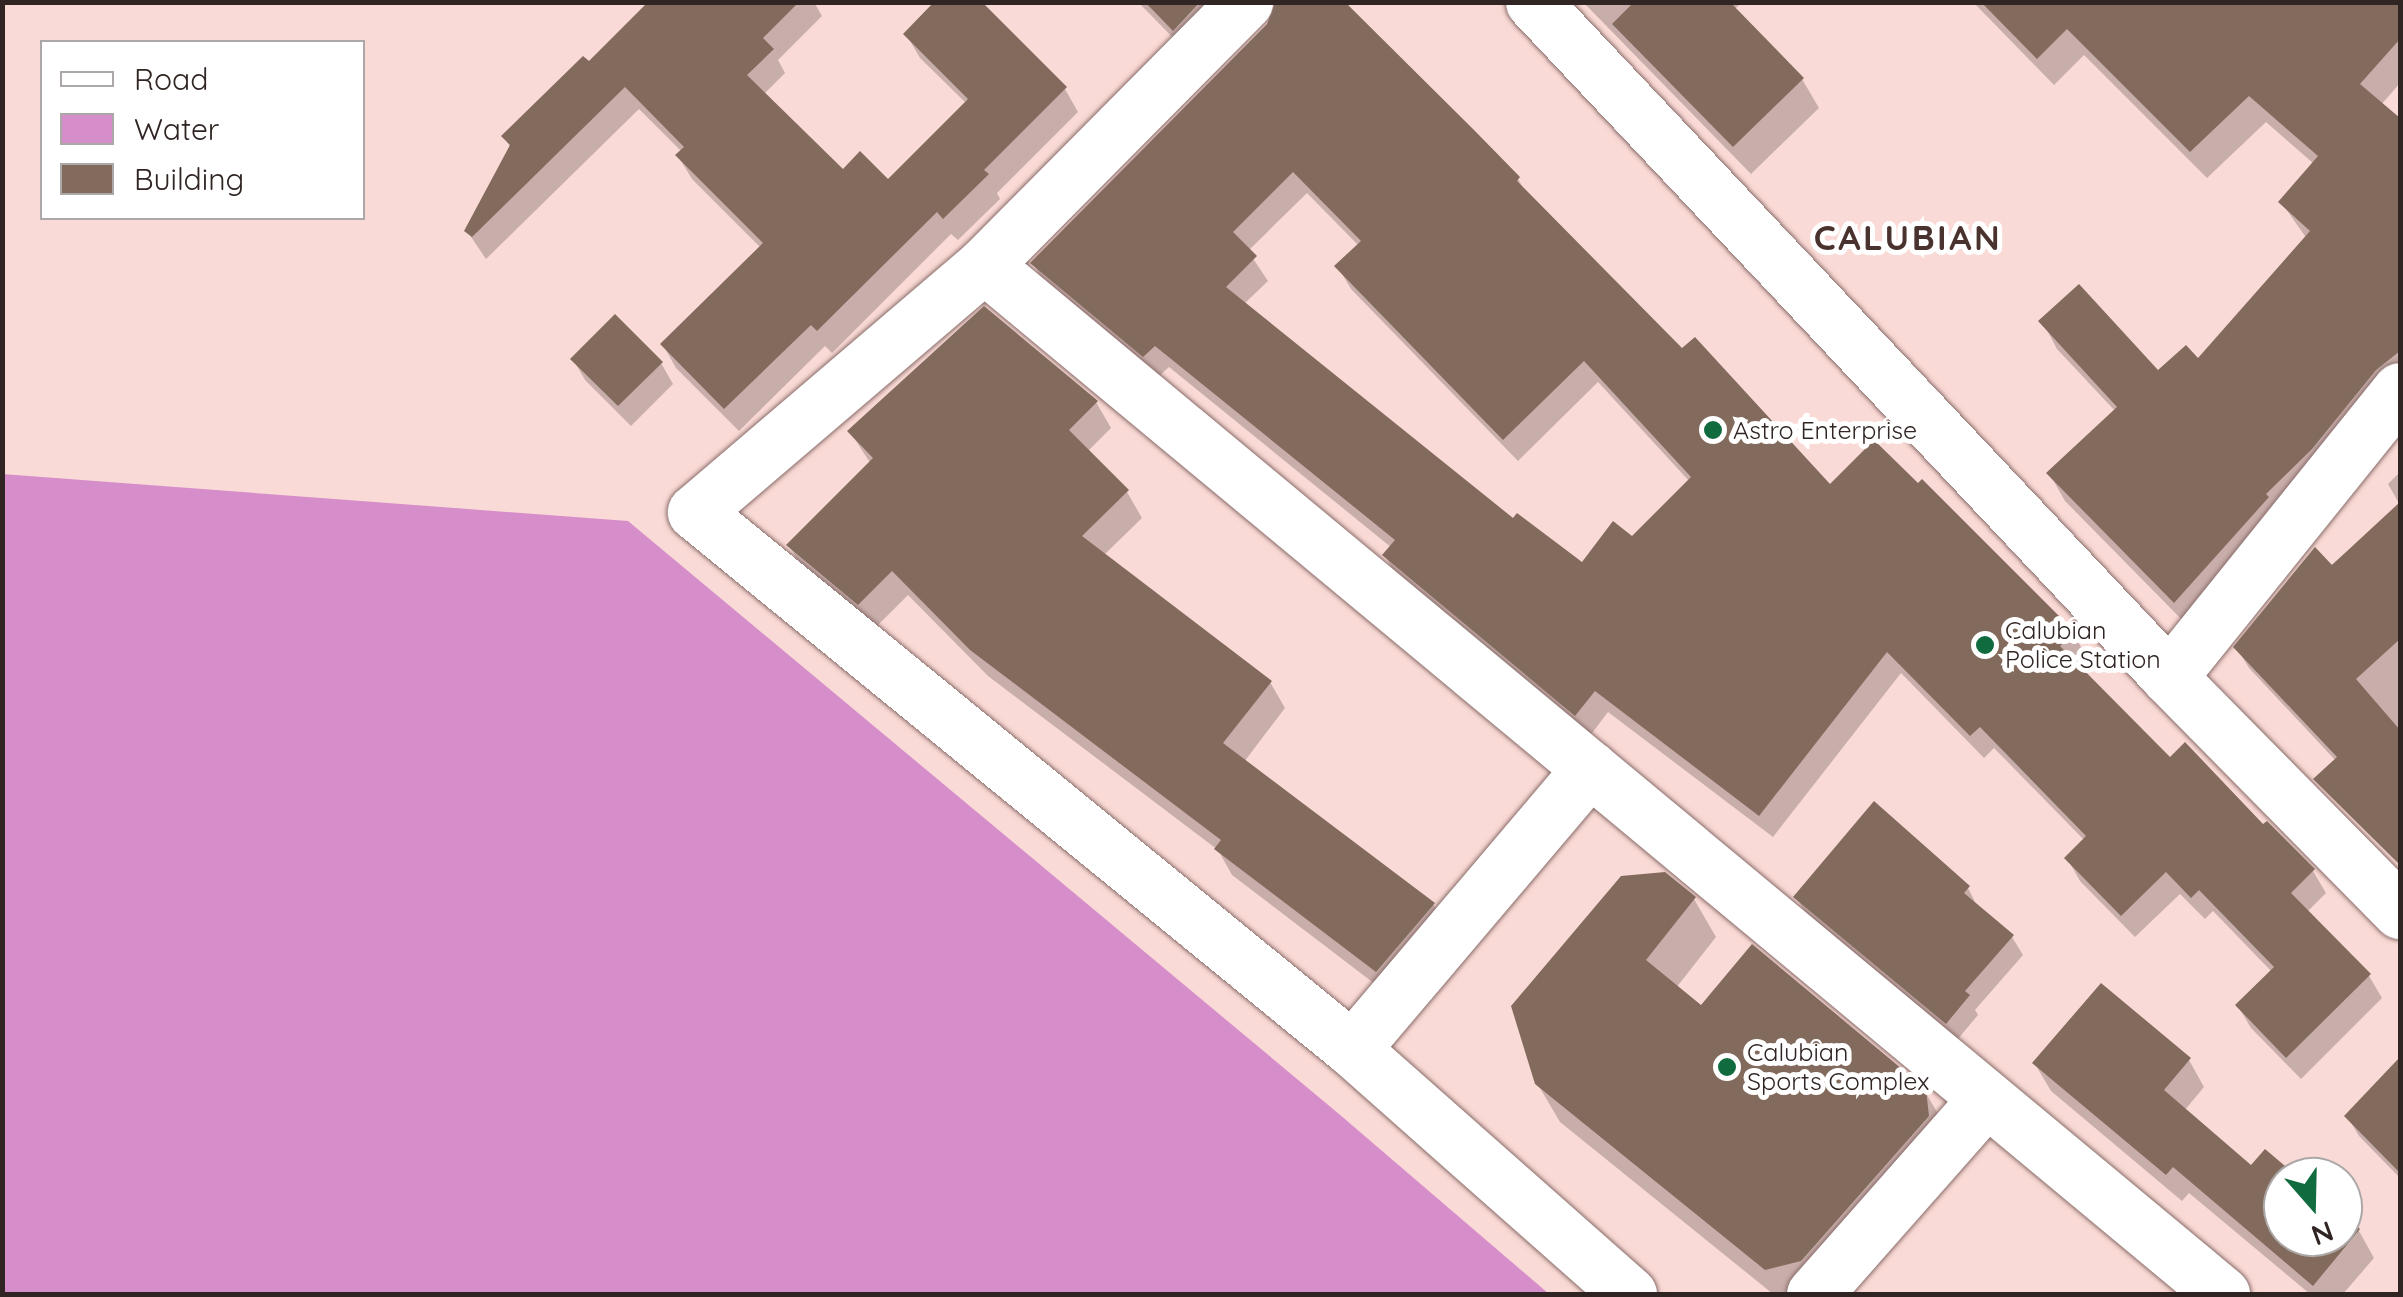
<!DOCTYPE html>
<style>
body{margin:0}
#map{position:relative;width:2403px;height:1297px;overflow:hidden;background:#fadad6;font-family:Quicksand,sans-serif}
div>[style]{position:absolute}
.water>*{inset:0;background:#d68eca}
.shadow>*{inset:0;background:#0003}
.building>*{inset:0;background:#826b5d}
.roads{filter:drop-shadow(0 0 2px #886c69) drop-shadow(0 0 2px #886c69)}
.minor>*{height:55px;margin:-27.5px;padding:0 27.5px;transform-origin:27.5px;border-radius:27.5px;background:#fff}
.tertiary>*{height:55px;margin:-27.5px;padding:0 27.5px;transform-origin:27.5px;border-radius:27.5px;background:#fff}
.dots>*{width:28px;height:28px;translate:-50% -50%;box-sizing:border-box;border:5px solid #fff;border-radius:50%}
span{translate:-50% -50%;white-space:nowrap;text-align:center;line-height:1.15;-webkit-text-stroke:10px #fff;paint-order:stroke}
.poi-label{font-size:25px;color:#302523}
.left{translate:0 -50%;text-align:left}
.district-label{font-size:35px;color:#4a322f;font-weight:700;letter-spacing:2.5px}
.frame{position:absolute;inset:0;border:5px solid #302523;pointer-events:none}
.legend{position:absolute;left:40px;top:40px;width:325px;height:180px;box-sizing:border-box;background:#fff;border:2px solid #aca8a7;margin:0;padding:12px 18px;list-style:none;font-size:30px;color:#302523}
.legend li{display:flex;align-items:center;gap:20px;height:50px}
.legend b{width:50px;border:2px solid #aca8a7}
.north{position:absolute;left:2263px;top:1157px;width:100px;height:100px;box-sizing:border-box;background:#fff;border:2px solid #aca8a7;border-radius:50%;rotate:160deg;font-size:28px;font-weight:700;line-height:40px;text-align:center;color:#302523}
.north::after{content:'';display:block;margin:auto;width:35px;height:45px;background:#106c3f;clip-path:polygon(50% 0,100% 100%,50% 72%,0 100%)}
</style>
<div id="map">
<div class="water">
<div style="clip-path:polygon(2px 474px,628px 521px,1339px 1114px,1549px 1294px,3px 1294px)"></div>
</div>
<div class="shadow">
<div style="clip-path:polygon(652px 2px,814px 2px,822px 16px,778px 60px,785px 73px,764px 94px,843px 172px,888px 182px,967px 104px,920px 58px,906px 34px,1065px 89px,1078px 112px,997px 193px,1000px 199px,958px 240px,951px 234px,832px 353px,825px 346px,739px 431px,676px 368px,663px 345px,761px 248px,692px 179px,678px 156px,682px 152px,639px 109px,486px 259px,467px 231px,511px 148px,504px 137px,589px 65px)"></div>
<div style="clip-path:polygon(1138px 2px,1240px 2px,1187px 52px)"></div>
<div style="clip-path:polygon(1583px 2px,1742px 2px,1734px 10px,1802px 79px,1819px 108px,1751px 174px)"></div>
<div style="clip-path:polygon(1973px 2px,2400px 2px,2400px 83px,2381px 105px,2400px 122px,2400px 392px,2191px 629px,2065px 501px,2049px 473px,2116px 412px,2057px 349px,2042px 321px,2158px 374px,2198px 361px,2307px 239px,2281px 202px,2314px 164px,2266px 122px,2207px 178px,2084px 55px,2054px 85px)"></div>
<div style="clip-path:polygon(evenodd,1269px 26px,1518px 179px,1528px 196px,1682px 352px,1830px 487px,2073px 633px,2086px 656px,2076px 666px,2169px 760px,2263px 827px,2313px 871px,2326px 893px,2307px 912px,2369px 976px,2382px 998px,2301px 1079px,2251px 1028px,2238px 1006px,2272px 972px,2213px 911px,2205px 919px,2180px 894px,2135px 937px,2080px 881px,2067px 858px,2085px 841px,1994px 748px,1984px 758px,1901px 673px,1773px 837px,1608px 712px,1589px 737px,1398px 578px,1385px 556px,1392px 548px,1169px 367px,1157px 378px,1046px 286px,1033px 263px,1269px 26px,1307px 193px,1359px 246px,1338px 267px,1351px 289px,1518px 461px,1598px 382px,1690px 482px,1632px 539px,1583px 565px,1513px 522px,1244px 304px,1268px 281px,1248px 251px,1307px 193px)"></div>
<div style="clip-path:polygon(573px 359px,661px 363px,673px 384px,631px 426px,585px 380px)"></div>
<div style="clip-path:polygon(1096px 402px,1111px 428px,1087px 452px,1127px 492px,1142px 518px,1104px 555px,1270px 682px,1285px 708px,1244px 762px,1433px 904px,1448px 930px,1392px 997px,1232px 875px,1218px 850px,988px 676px,908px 595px,874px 629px,804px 571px,789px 545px,871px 464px,850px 432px)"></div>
<div style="clip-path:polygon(2400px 472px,2400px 505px,2388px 484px)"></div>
<div style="clip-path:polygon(2400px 506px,2400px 847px,2339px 791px,2336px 761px,2249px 668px,2236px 647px)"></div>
<div style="clip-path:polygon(1968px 888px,1978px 908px,2012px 937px,2023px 955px,1975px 1010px,1978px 1015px,1957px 1040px,1807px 915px,1796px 897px)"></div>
<div style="clip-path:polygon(1694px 899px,1716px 937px,1676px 988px,1701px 1008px,1924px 1090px,1947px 1129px,1827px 1294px,1773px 1294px,1560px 1122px,1537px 1083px)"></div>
<div style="clip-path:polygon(2189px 1060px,2204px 1087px,2184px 1111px,2252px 1168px,2283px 1177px,2283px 1237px,2343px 1237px,2343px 1218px,2359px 1231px,2374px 1258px,2343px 1294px,2310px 1294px,2189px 1193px,2182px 1201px,2051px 1091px,2035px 1064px)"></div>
<div style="clip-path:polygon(2400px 1061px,2400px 1178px,2359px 1136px,2347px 1116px)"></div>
</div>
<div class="building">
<div style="clip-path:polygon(648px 2px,799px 2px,763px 38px,774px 49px,747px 75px,843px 169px,860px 151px,888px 179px,968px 99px,903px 34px,934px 2px,982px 2px,1067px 87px,984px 170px,989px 174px,943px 219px,937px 212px,817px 331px,811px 325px,724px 409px,660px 344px,763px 243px,675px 155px,684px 147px,625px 87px,472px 237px,464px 231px,510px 145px,501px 136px,583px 56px,589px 61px)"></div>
<div style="clip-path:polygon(1145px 2px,1200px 2px,1173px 31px)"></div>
<div style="clip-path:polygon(evenodd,1275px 2px,1345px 2px,1474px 130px,1520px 177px,1517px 181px,1682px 348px,1695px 337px,1830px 484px,1874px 440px,1918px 483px,1922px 479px,2075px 632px,2060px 646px,2170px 757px,2185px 742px,2263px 824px,2267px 821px,2315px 869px,2291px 893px,2371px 974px,2286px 1058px,2235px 1005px,2274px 967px,2199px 890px,2191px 898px,2166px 872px,2121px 916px,2064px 858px,2086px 836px,1980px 727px,1970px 736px,1887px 652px,1759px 816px,1595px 691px,1575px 716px,1382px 555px,1395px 540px,1155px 346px,1143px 357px,1030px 263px,1267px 24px,1275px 2px,1293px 172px,1361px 241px,1334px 266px,1503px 440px,1584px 361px,1691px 477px,1632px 536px,1613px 521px,1582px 562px,1517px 513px,1513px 518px,1226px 287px,1257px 256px,1233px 232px,1293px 172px)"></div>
<div style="clip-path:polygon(1634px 2px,1730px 2px,1804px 78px,1733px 147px,1612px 24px)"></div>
<div style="clip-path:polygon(1981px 2px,2400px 2px,2400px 39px,2360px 84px,2400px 118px,2400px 351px,2376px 370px,2312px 449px,2266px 494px,2269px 497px,2174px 603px,2046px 473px,2117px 407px,2038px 321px,2079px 284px,2158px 370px,2186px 345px,2198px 358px,2310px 231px,2278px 202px,2318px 156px,2249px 96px,2190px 152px,2067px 29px,2037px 59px)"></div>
<div style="clip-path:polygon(984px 306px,1098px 401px,1069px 430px,1129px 490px,1082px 536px,1272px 681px,1223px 743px,1435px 903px,1376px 972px,1214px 849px,1221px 840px,970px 650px,892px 571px,858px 605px,786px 545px,873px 458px,847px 431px)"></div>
<div style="clip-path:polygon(615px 314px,663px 362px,618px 406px,570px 359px)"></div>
<div style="clip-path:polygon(2400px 502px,2400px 639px,2356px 679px,2400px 730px,2400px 865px,2313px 779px,2337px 757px,2233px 647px,2315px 547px,2332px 565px)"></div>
<div style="clip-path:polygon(1874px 801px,1970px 886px,1964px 893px,2014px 935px,1965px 991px,1970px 995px,1946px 1024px,1793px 897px)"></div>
<div style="clip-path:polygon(1665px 872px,1696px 897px,1646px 960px,1701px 1005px,1752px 944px,1926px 1089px,1929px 1116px,1801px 1261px,1765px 1270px,1535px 1084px,1511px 1006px,1621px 876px)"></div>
<div style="clip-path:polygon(2101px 983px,2191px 1058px,2164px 1090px,2251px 1165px,2265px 1149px,2298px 1177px,2283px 1177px,2283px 1237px,2343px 1237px,2343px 1215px,2360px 1229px,2313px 1286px,2173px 1167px,2166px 1175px,2032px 1063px)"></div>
<div style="clip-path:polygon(2400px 1057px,2400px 1173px,2344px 1116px)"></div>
</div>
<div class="roads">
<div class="minor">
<div style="left:1245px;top:2px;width:371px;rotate:134.8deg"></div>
<div style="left:984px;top:265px;width:380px;rotate:139.5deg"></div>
<div style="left:695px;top:512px;width:849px;rotate:39.26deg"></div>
<div style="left:1352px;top:1049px;width:370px;rotate:41.5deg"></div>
<div style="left:984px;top:265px;width:1610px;rotate:39.73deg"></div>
<div style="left:2169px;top:677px;width:329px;rotate:45.4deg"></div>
<div style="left:1352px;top:1049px;width:368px;rotate:-49.7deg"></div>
<div style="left:1814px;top:1294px;width:260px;rotate:-48.6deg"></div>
</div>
<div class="tertiary">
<div style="left:1533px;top:2px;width:927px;rotate:46.7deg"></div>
<div style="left:2169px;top:677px;width:368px;rotate:-51.2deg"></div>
</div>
</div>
<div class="dots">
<div style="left:1713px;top:430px;background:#106c3f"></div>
<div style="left:1985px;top:645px;background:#106c3f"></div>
<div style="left:1727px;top:1067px;background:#106c3f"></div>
</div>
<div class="poi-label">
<span class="left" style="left:1733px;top:430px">Astro Enterprise</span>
<span class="left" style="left:2005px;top:645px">Calubian<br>Police Station</span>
<span class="left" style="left:1747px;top:1067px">Calubian<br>Sports Complex</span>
</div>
<div class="district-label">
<span style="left:1908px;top:237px">CALUBIAN</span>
</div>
<div class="frame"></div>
<ul class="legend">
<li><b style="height:12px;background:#fff"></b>Road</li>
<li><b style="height:28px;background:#d68eca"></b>Water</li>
<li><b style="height:28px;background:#826b5d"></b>Building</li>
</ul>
<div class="north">N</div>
</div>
